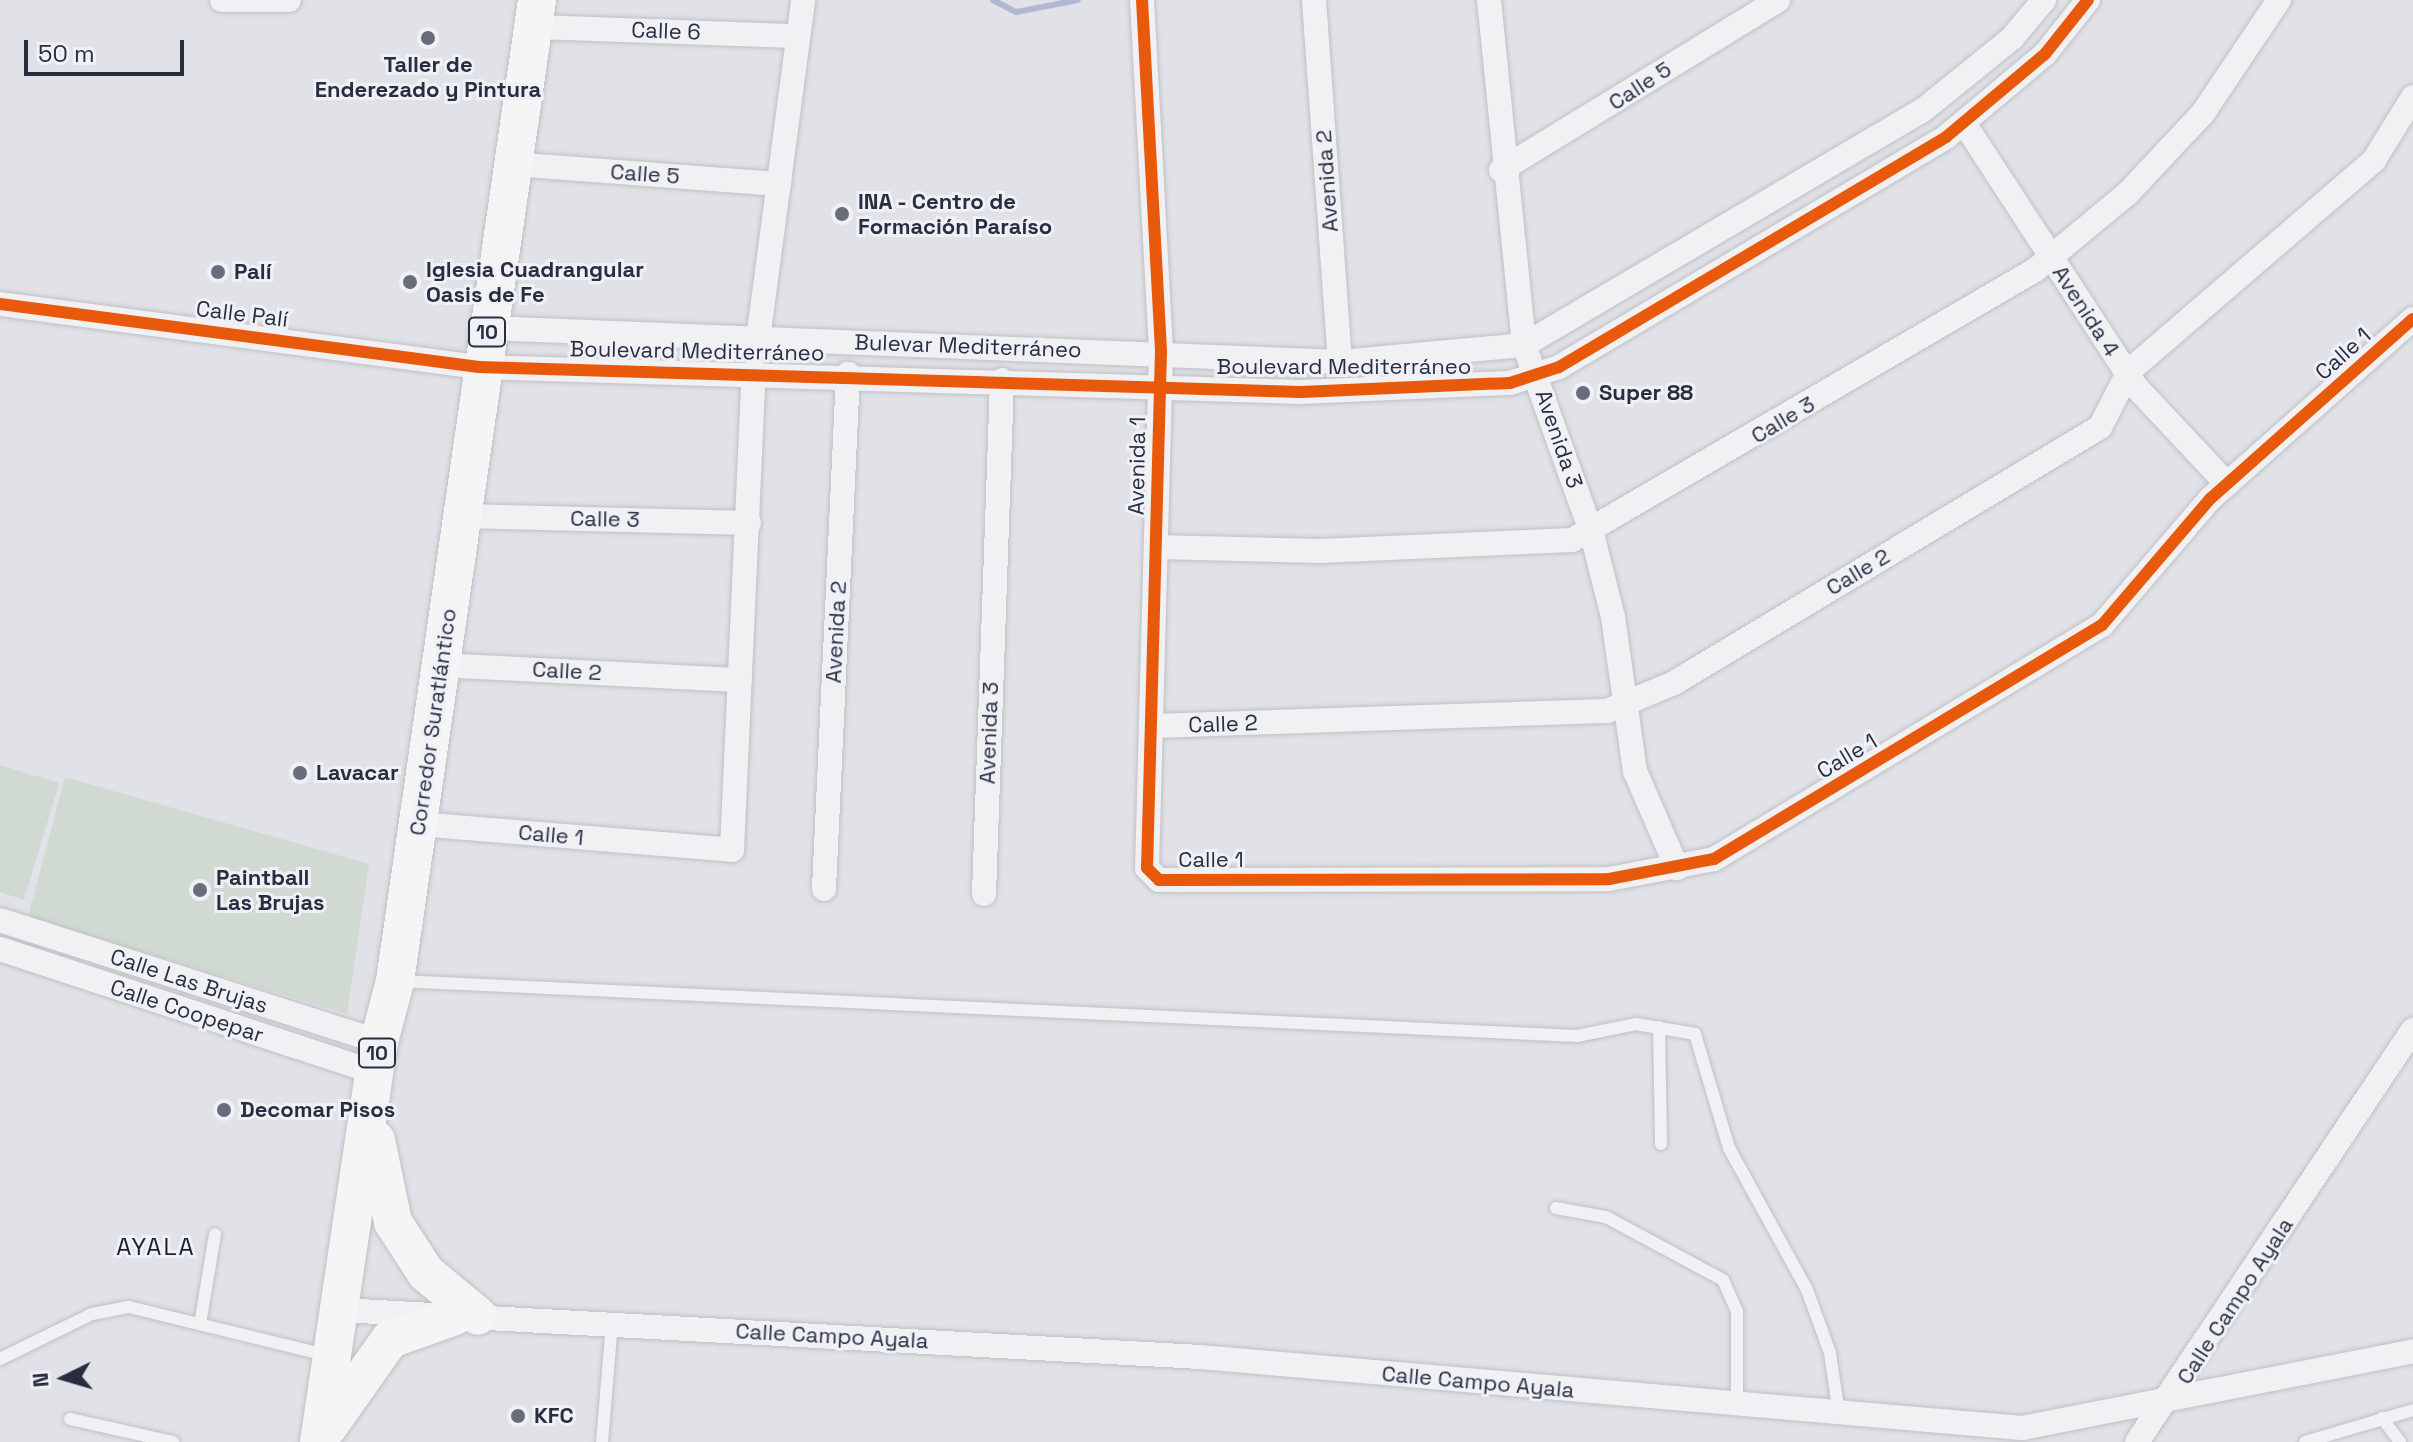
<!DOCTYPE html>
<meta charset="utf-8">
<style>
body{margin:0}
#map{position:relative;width:2413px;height:1442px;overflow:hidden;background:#e1e2e7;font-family:"Space Grotesk",sans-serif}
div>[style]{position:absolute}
.green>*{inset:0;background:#d0dad2}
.stream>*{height:6px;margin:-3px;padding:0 3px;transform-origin:3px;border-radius:3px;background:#afbad2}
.roads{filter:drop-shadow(0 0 2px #bfc0c5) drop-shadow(0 0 2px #bfc0c5)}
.service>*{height:12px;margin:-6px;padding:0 6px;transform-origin:6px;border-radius:6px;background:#f1f1f3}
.minor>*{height:24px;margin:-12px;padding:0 12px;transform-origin:12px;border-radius:12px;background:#f1f1f3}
.primary>*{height:38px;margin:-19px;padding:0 19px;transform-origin:19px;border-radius:19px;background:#f5f5f6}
.cycleway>*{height:12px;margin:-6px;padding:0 6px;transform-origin:6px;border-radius:6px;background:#e8590c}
.dots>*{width:22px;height:22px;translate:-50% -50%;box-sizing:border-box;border:4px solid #eff1f6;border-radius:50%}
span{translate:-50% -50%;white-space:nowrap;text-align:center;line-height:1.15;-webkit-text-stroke:6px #eff1f6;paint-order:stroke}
.shield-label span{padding:2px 6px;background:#eff1f6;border:2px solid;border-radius:6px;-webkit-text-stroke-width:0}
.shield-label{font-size:20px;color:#282d40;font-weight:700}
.street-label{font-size:22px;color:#282d40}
.poi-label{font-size:22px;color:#282d40;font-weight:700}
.left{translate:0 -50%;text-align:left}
.neighbourhood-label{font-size:24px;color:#1a1e31;letter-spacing:2px}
.north{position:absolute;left:24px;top:1338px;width:80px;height:80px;-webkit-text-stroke:6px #eff1f6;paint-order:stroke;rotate:265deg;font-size:22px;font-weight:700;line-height:32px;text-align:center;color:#282d40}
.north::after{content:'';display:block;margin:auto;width:28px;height:36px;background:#282d40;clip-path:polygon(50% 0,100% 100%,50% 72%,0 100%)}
.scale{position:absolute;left:24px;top:40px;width:160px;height:36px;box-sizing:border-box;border:4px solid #282d40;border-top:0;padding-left:10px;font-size:24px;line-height:28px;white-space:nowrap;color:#282d40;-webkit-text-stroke:6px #eff1f6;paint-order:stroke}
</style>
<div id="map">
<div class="green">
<div style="clip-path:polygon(0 765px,59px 783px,24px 900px,0 892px)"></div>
<div style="clip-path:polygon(65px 777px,369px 864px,347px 1014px,28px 917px)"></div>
</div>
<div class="stream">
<div style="left:993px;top:0;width:26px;rotate:28deg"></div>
<div style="left:1016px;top:12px;width:63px;rotate:-11deg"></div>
</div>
<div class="roads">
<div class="service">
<div style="left:398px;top:981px;width:1180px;rotate:2.67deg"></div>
<div style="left:1577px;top:1036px;width:60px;rotate:-11.5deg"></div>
<div style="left:1636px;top:1024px;width:60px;rotate:9.6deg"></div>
<div style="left:1695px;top:1034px;width:119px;rotate:73.4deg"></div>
<div style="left:1729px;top:1148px;width:162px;rotate:61.2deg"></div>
<div style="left:1807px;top:1290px;width:67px;rotate:69.9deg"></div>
<div style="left:1830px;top:1353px;width:62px;rotate:81.6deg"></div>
<div style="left:1659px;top:1027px;width:117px;rotate:89deg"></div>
<div style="left:1556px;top:1208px;width:51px;rotate:10.2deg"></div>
<div style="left:1606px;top:1217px;width:133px;rotate:28.3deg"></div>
<div style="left:1723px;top:1280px;width:34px;rotate:66deg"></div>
<div style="left:1737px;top:1311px;width:94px;rotate:90deg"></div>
<div style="left:200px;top:1324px;width:91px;rotate:-80.5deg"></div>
<div style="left:0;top:1359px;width:102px;rotate:-26.1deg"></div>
<div style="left:92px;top:1314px;width:38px;rotate:-11deg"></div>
<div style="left:129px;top:1307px;width:203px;rotate:13.7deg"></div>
<div style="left:2382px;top:1418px;width:30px;rotate:53deg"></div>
<div style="left:70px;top:1419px;width:106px;rotate:12.6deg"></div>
<div style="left:602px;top:1442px;width:119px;rotate:-85.2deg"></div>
<div style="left:2305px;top:1442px;width:113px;rotate:-16.5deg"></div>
</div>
<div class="minor">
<div style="left:222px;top:0;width:67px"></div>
<div style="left:1142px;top:0;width:352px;rotate:86.9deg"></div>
<div style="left:1161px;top:351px;width:517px;rotate:91.55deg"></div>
<div style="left:1147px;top:868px;width:17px;rotate:45deg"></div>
<div style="left:1159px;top:880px;width:450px;rotate:-0.1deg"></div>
<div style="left:1609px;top:879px;width:107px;rotate:-10.8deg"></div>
<div style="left:1714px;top:859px;width:453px;rotate:-31.1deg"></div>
<div style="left:2102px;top:625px;width:166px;rotate:-49.4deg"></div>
<div style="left:2210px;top:499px;width:271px;rotate:-41.6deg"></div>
<div style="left:1314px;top:0;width:363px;rotate:85.9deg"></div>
<div style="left:1489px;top:0;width:347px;rotate:84.2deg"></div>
<div style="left:1524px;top:345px;width:201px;rotate:70.2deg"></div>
<div style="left:1592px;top:534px;width:86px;rotate:75.8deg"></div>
<div style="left:1613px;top:617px;width:156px;rotate:81.9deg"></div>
<div style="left:1635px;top:771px;width:106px;rotate:66.6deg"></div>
<div style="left:534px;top:27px;width:264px;rotate:2deg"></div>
<div style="left:1964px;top:123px;width:315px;rotate:56.9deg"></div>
<div style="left:2136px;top:387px;width:133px;rotate:46.8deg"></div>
<div style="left:512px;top:164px;width:268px;rotate:4.3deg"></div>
<div style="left:1501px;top:170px;width:325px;rotate:-31.5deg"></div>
<div style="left:0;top:304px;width:483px;rotate:7.5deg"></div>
<div style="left:479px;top:367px;width:822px;rotate:1.74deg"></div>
<div style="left:1301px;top:392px;width:209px;rotate:-2.5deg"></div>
<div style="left:1510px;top:383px;width:52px;rotate:-18.1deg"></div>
<div style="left:1559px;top:367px;width:450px;rotate:-30.7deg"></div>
<div style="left:1946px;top:137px;width:129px;rotate:-40deg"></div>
<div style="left:2045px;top:54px;width:69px;rotate:-51.5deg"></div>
<div style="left:488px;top:328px;width:853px;rotate:2.29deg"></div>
<div style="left:1340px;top:362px;width:185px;rotate:-5.3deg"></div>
<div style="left:1524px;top:345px;width:462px;rotate:-30.5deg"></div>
<div style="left:1922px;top:111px;width:116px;rotate:-39deg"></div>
<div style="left:2012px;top:38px;width:50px;rotate:-49.9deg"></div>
<div style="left:758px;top:339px;width:342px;rotate:-82.4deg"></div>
<div style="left:462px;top:516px;width:287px;rotate:1.4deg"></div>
<div style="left:1156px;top:547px;width:164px;rotate:1.4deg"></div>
<div style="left:1320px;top:551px;width:252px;rotate:-2.5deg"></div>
<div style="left:1572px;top:540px;width:536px;rotate:-30.25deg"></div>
<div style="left:2035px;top:270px;width:121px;rotate:-39.6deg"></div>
<div style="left:2128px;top:193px;width:110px;rotate:-46.8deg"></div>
<div style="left:2203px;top:113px;width:136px;rotate:-56.1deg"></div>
<div style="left:442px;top:665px;width:298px;rotate:2.9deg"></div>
<div style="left:1151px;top:726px;width:456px;rotate:-1.9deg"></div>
<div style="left:1607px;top:711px;width:73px;rotate:-22.7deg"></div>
<div style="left:1674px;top:683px;width:497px;rotate:-31deg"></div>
<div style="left:2100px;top:427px;width:63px;rotate:-62.6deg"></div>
<div style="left:2129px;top:371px;width:323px;rotate:-40.7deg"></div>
<div style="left:2374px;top:160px;width:74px;rotate:-58.2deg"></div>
<div style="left:418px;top:824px;width:315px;rotate:4.7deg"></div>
<div style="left:732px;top:850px;width:480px;rotate:-87.4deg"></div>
<div style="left:824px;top:889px;width:516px;rotate:-87.33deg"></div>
<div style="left:984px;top:894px;width:514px;rotate:-87.99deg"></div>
<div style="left:0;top:920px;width:398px;rotate:17.8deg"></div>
<div style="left:0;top:949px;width:394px;rotate:18.2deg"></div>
<div style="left:341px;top:1310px;width:860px;rotate:3.13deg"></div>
<div style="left:1200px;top:1357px;width:825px;rotate:4.94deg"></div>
<div style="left:2022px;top:1428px;width:399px;rotate:-11.1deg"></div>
<div style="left:2137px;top:1442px;width:496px;rotate:-56.2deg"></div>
</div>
<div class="primary">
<div style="left:376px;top:1140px;width:84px;rotate:78.3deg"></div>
<div style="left:393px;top:1222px;width:61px;rotate:57.1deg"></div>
<div style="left:426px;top:1273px;width:67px;rotate:39.6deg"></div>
<div style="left:328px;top:1427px;width:108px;rotate:-54.8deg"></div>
<div style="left:390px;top:1339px;width:69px;rotate:-19.5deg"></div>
<div style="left:319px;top:1442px;width:404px;rotate:-81.5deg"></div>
<div style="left:379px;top:1042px;width:63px;rotate:-75.3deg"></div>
<div style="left:395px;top:981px;width:991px;rotate:-81.76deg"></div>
</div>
</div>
<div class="cycleway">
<div style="left:1142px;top:0;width:352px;rotate:86.9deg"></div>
<div style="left:1161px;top:351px;width:517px;rotate:91.55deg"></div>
<div style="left:1147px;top:868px;width:17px;rotate:45deg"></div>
<div style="left:1159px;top:880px;width:450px;rotate:-0.1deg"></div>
<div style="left:1609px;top:879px;width:107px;rotate:-10.8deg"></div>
<div style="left:1714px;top:859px;width:453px;rotate:-31.1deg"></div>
<div style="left:2102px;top:625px;width:166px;rotate:-49.4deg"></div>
<div style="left:2210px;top:499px;width:271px;rotate:-41.6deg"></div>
<div style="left:0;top:304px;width:483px;rotate:7.5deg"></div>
<div style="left:479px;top:367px;width:822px;rotate:1.74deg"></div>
<div style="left:1301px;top:392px;width:209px;rotate:-2.5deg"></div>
<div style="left:1510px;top:383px;width:52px;rotate:-18.1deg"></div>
<div style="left:1559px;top:367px;width:450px;rotate:-30.7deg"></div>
<div style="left:1946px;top:137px;width:129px;rotate:-40deg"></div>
<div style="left:2045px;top:54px;width:69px;rotate:-51.5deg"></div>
</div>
<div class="dots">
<div style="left:428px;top:38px;background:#696c7a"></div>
<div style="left:842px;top:214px;background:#696c7a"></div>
<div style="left:218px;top:272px;background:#696c7a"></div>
<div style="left:410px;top:282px;background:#696c7a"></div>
<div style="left:1583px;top:393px;background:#696c7a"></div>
<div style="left:300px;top:773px;background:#696c7a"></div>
<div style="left:200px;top:890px;background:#696c7a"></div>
<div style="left:224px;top:1110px;background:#696c7a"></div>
<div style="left:518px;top:1416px;background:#696c7a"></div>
</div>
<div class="shield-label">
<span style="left:487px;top:332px">10</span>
<span style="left:377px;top:1053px">10</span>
</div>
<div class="street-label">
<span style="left:666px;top:31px;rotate:2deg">Calle 6</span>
<span style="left:1640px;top:86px;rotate:-33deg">Calle 5</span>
<span style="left:645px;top:174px;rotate:4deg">Calle 5</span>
<span style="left:1327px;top:181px;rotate:-94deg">Avenida 2</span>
<span style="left:2086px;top:311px;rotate:57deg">Avenida 4</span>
<span style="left:242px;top:314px;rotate:7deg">Calle Palí</span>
<span style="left:968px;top:346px;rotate:2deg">Bulevar Mediterráneo</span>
<span style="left:697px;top:351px;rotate:1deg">Boulevard Mediterráneo</span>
<span style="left:2343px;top:354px;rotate:-42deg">Calle 1</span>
<span style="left:1344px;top:367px">Boulevard Mediterráneo</span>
<span style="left:1783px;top:420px;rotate:-31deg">Calle 3</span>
<span style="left:1559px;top:439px;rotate:71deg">Avenida 3</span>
<span style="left:1137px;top:466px;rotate:-89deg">Avenida 1</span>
<span style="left:605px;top:519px;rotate:1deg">Calle 3</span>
<span style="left:1858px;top:572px;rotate:-31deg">Calle 2</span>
<span style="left:836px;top:632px;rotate:-87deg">Avenida 2</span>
<span style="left:567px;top:671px;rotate:3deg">Calle 2</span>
<span style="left:433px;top:722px;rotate:-82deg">Corredor Suratlántico</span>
<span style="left:1223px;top:724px;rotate:-2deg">Calle 2</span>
<span style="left:989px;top:733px;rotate:-88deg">Avenida 3</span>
<span style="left:1847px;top:756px;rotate:-31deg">Calle 1</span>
<span style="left:551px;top:835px;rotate:5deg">Calle 1</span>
<span style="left:1211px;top:860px">Calle 1</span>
<span style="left:189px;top:981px;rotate:18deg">Calle Las Brujas</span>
<span style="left:187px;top:1011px;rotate:18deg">Calle Coopepar</span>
<span style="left:2235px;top:1301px;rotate:-57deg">Calle Campo Ayala</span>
<span style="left:832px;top:1336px;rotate:3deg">Calle Campo Ayala</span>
<span style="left:1478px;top:1382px;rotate:5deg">Calle Campo Ayala</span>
</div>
<div class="poi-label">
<span style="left:428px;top:77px">Taller de<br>Enderezado y Pintura</span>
<span class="left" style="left:858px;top:214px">INA - Centro de<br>Formación Paraíso</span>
<span class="left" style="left:426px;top:282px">Iglesia Cuadrangular<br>Oasis de Fe</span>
<span class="left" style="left:234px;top:272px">Palí</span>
<span class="left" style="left:1599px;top:393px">Super 88</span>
<span class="left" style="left:316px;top:773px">Lavacar</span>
<span class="left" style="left:216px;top:890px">Paintball<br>Las Brujas</span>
<span class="left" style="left:240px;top:1110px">Decomar Pisos</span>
<span class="left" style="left:534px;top:1416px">KFC</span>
</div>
<div class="neighbourhood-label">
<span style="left:156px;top:1247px">AYALA</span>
</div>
<div class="north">N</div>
<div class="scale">50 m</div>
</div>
